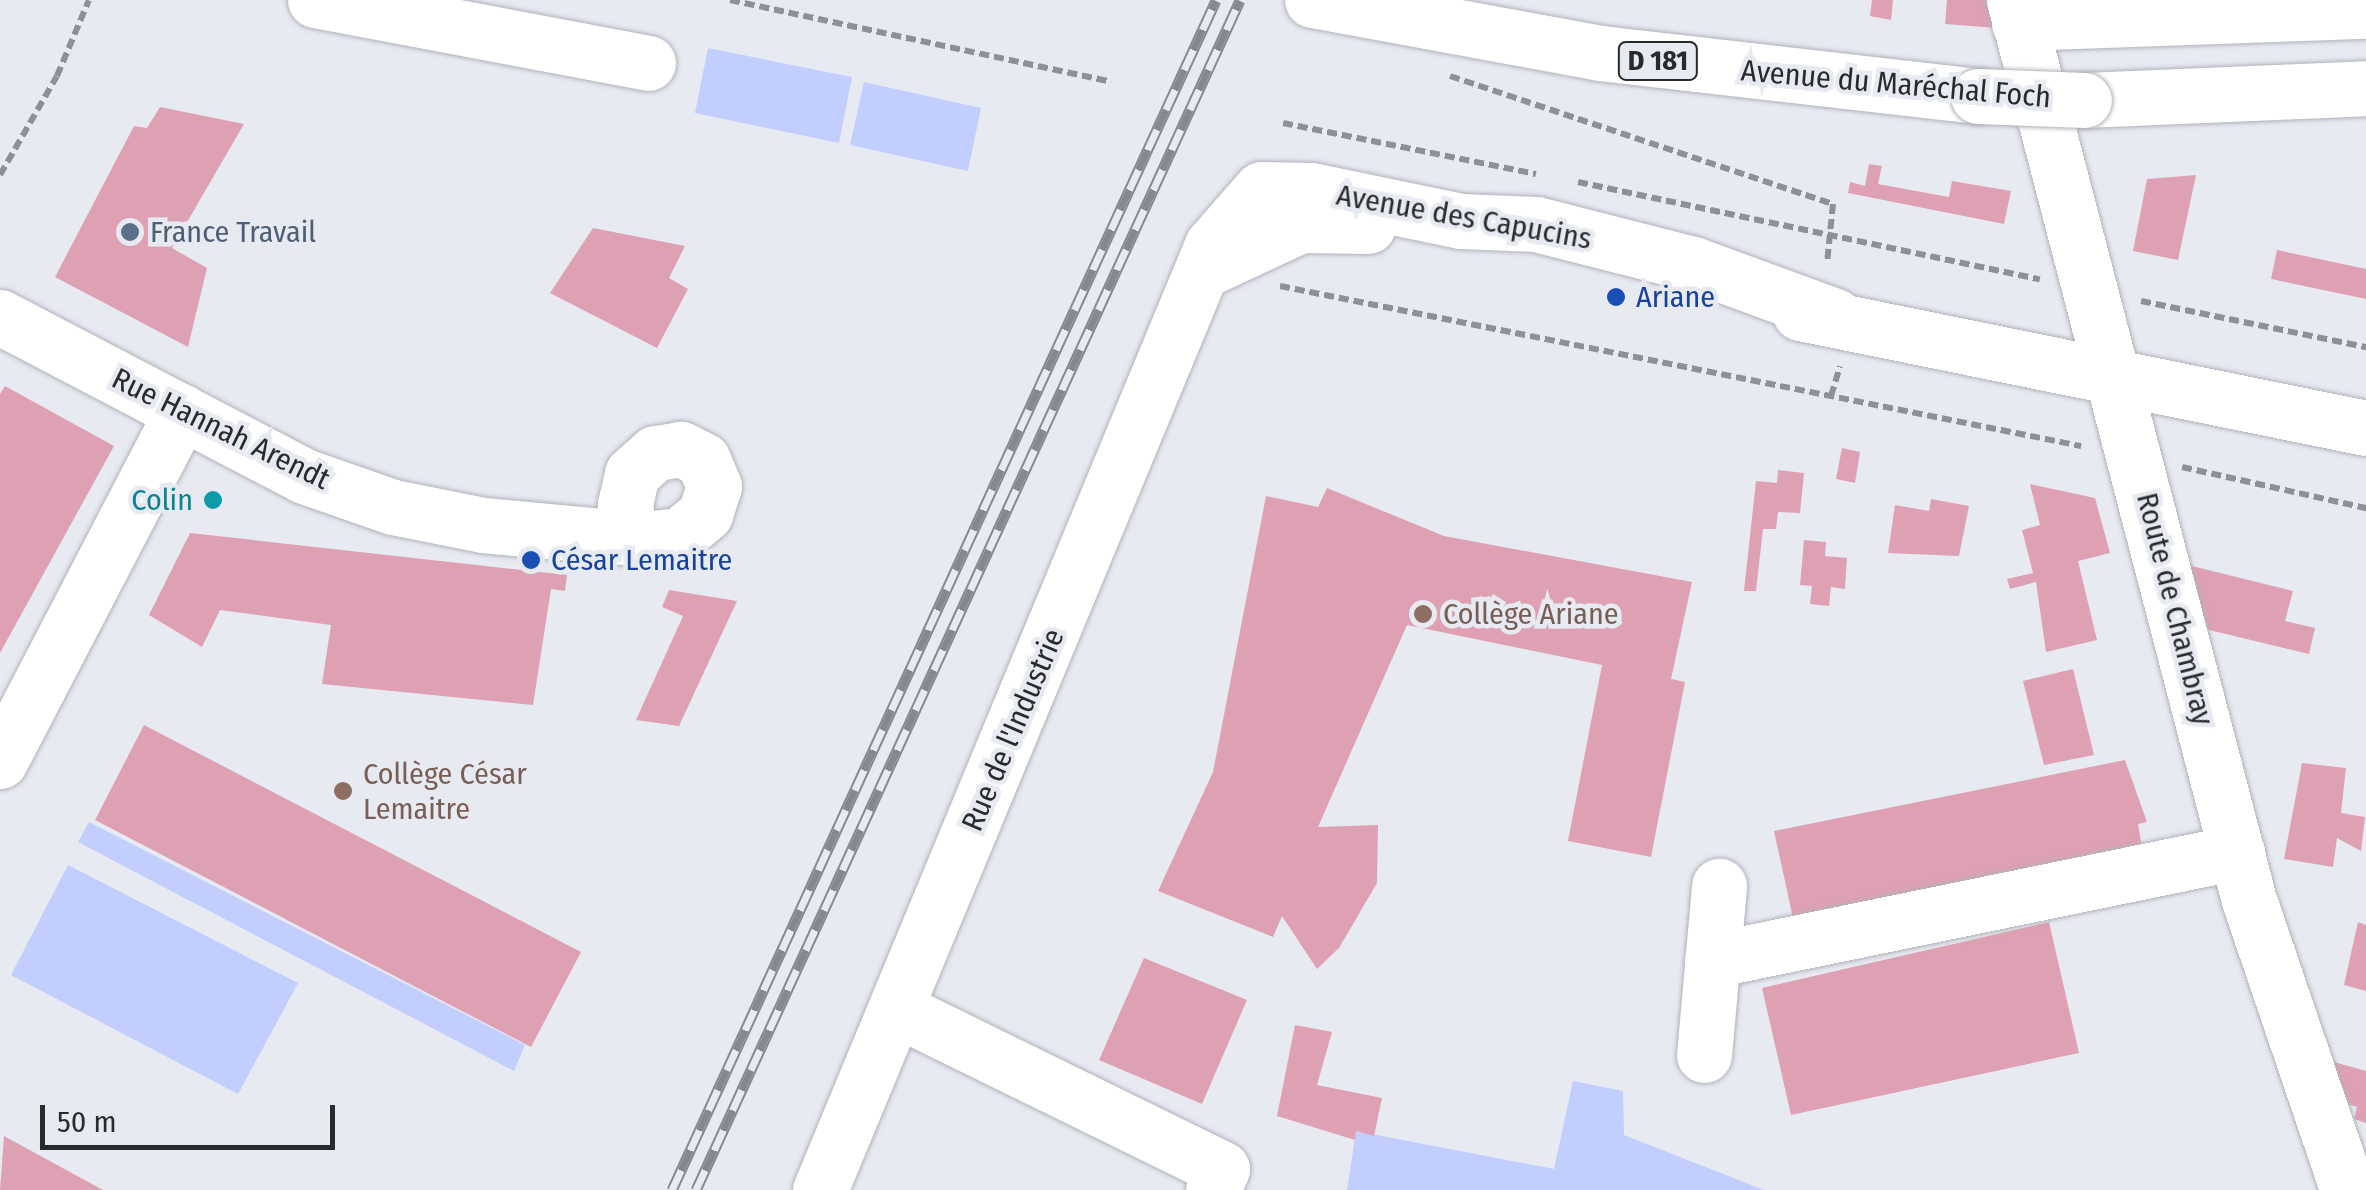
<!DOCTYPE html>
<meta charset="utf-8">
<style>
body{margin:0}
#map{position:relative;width:2366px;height:1190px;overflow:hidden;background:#e8eaf2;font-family:"Fira Sans Condensed",sans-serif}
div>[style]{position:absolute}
.green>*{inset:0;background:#c1cefe}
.building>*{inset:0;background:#dea1b3}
.path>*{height:6px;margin-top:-3px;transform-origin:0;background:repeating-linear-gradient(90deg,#8f9095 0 10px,transparent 0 15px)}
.roads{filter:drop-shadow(0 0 2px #b0b2b9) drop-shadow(0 0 2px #b0b2b9)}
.minor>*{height:55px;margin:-27.5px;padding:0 27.5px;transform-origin:27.5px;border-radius:27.5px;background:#fff}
.major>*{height:55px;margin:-27.5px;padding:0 27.5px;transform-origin:27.5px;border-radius:27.5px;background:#fff}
.rail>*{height:11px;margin-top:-5.5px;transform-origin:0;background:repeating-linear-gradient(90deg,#e8eaf2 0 22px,#87888d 0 44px);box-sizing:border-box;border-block:2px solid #87888d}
.bridges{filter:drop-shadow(0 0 2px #b0b2b9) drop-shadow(0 0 2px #b0b2b9)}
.major-bridge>*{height:55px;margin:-27.5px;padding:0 27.5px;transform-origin:27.5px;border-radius:27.5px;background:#fff}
.dots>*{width:28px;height:28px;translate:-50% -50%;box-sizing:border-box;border:5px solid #e8eaf2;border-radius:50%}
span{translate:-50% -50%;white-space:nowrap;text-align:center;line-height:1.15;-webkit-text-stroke:9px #e8eaf2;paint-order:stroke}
.shield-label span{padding:2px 8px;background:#e8eaf2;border:2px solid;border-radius:8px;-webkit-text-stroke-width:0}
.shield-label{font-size:28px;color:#292a2c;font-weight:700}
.street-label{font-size:30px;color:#292a2c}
.service-label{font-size:30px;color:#4e5e75}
.left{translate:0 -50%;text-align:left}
.transit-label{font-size:30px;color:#164399}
.culture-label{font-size:30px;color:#0d838f}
.right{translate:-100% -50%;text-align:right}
.education-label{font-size:30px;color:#785e54}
.scale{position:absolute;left:40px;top:1105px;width:295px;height:45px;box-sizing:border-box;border:5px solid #292a2c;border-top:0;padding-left:12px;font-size:30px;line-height:35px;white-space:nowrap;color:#292a2c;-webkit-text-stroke:8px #e8eaf2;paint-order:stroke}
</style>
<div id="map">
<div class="green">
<div style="clip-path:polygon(708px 48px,852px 77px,839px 143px,695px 113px)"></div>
<div style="clip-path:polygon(864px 82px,981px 108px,968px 171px,850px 145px)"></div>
<div style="clip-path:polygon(89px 822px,525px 1045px,514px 1071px,78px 842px)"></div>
<div style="clip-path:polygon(68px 865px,298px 983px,238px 1094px,11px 975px)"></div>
<div style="clip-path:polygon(1573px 1081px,1623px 1091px,1624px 1135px,1764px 1190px,1347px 1190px,1356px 1131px,1554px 1169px)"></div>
</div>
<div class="building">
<div style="clip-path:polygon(1872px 0,1893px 0,1891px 20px,1870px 16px)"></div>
<div style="clip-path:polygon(1947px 0,1992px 0,1996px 28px,1945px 24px)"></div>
<div style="clip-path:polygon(160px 107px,244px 124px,172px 248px,207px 268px,188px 347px,55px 277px,134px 126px,147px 128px)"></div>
<div style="clip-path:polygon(1869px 164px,1882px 166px,1878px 184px,1949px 197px,1952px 181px,2011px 191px,2004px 224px,1848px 193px,1850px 182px,1865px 186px)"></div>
<div style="clip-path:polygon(2196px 175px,2178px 260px,2133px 251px,2147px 179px)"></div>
<div style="clip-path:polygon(593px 228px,685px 246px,669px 278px,688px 289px,657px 348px,550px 293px)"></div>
<div style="clip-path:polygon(2277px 250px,2366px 269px,2366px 299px,2271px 279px)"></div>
<div style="clip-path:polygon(5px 386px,114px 446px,0 653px,0 394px)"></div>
<div style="clip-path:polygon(1842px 448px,1860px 452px,1855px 483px,1836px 479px)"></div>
<div style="clip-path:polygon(1778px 470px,1804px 473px,1800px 513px,1778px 512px,1776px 529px,1763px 529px,1756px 591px,1744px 591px,1756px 481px,1777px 483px)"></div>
<div style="clip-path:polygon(2030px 484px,2095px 498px,2110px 553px,2078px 561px,2097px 640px,2046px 652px,2036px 582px,2010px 589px,2007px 579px,2033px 573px,2022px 530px,2040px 525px)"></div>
<div style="clip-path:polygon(212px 488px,224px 494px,214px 513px,203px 507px)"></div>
<div style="clip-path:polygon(1327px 488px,1444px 536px,1692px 582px,1671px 679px,1685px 682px,1651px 857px,1568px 841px,1602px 665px,1407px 625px,1318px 827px,1378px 825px,1377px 883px,1339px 948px,1317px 969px,1282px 916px,1273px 937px,1158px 891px,1213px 772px,1266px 496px,1318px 507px)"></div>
<div style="clip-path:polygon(1931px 499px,1969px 506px,1959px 556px,1888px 553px,1895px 505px,1929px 511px)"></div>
<div style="clip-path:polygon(190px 533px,567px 575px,565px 591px,551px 589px,533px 705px,322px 684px,331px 625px,220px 610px,202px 647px,149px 615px)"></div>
<div style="clip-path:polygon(1804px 540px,1826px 542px,1825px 556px,1847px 558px,1845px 589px,1831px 587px,1829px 606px,1810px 604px,1812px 586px,1800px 585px)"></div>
<div style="clip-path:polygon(2188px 565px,2293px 591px,2285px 621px,2315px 628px,2309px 654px,2205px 629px)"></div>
<div style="clip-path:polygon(669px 590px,737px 601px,679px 726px,636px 720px,683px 616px,662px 607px)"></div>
<div style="clip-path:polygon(2073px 669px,2094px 755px,2044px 765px,2023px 681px)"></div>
<div style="clip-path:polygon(144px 725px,581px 952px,531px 1047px,95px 820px)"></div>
<div style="clip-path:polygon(2125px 760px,2147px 822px,2138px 824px,2142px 848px,1793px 918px,1774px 831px)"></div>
<div style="clip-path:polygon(2302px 763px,2346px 768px,2341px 813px,2365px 817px,2361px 851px,2337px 838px,2333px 867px,2284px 859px)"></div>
<div style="clip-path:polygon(2049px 922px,2079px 1053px,1791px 1115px,1762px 988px)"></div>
<div style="clip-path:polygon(2358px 922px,2366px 925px,2366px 991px,2344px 985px)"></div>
<div style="clip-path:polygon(1144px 958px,1247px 1000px,1202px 1104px,1099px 1060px)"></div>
<div style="clip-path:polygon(1295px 1025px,1332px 1032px,1317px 1085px,1382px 1098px,1374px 1136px,1356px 1131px,1355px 1140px,1277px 1116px)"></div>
<div style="clip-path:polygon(2327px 1060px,2366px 1071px,2366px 1123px,2354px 1119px,2357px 1107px,2341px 1102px)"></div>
<div style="clip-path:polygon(4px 1136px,103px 1190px,0 1190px)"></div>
</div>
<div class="path">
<div style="left:730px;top:0;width:390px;rotate:12.1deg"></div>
<div style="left:1450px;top:76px;width:404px;rotate:18.5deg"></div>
<div style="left:1833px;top:204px;width:59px;rotate:95.8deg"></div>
<div style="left:1283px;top:123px;width:258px;rotate:11.4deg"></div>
<div style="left:0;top:175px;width:114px;rotate:-60.1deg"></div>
<div style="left:57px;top:76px;width:82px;rotate:-67.2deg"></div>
<div style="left:1578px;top:182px;width:472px;rotate:11.9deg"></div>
<div style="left:1280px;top:286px;width:817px;rotate:11.3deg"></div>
<div style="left:2141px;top:301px;width:230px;rotate:11.6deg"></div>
<div style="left:1831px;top:396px;width:31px;rotate:-73deg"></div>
<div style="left:2182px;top:467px;width:189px;rotate:12.6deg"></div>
</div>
<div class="roads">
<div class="minor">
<div style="left:315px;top:0;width:339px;rotate:10.7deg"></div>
<div style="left:2014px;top:0;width:930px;rotate:75.37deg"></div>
<div style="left:2249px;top:900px;width:306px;rotate:71.2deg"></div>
<div style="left:2019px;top:23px;width:347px;rotate:-2deg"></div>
<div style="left:1206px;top:269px;width:105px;rotate:-24.9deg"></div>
<div style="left:1301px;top:225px;width:67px;rotate:0.9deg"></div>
<div style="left:1800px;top:313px;width:578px;rotate:11.49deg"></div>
<div style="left:0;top:317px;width:343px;rotate:27.6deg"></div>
<div style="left:304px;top:476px;width:94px;rotate:19.2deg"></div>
<div style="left:393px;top:507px;width:92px;rotate:11.3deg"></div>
<div style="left:483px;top:525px;width:119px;rotate:5.3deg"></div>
<div style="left:601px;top:536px;width:51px;rotate:2.2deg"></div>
<div style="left:652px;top:538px;width:28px;rotate:-6deg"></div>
<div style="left:680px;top:535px;width:33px;rotate:-40deg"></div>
<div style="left:705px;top:514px;width:29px;rotate:-72deg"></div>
<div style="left:714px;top:486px;width:28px;rotate:-113deg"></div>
<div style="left:703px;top:460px;width:25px;rotate:-153deg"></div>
<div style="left:681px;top:449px;width:26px;rotate:171deg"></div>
<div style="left:655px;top:453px;width:31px;rotate:138deg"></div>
<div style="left:632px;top:474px;width:32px;rotate:103deg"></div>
<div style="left:625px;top:505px;width:32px;rotate:81deg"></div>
<div style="left:0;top:761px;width:394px;rotate:-62.5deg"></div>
<div style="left:1712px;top:960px;width:536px;rotate:-11.62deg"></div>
<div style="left:896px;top:1009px;width:363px;rotate:26.1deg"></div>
<div style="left:1222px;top:1169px;width:23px;rotate:113deg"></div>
<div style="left:1704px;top:1055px;width:170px;rotate:-84.9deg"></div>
<div style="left:820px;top:1190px;width:1023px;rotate:-67.47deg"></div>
<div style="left:1212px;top:245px;width:74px;rotate:-48.8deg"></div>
<div style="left:1261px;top:189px;width:50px;rotate:1.1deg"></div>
<div style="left:1311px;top:190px;width:153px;rotate:11.7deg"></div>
<div style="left:1461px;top:221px;width:75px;rotate:2.3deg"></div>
<div style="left:1536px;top:224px;width:162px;rotate:14.3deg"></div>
<div style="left:1693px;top:264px;width:151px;rotate:20.1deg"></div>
</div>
<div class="major">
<div style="left:1312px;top:0;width:293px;rotate:10.4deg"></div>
<div style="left:1600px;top:53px;width:380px;rotate:6.5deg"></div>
<div style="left:2084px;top:100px;width:282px;rotate:-2.4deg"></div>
</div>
</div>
<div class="rail">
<div style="left:672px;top:1190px;width:1308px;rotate:-65.43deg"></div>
<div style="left:696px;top:1190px;width:1308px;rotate:-65.43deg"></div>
</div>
<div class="bridges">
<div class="major-bridge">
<div style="left:1978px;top:96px;width:106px;rotate:2.2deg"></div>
</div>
</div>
<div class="dots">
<div style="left:130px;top:232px;background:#5c6f8a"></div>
<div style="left:1616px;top:297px;background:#1a4fb4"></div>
<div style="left:213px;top:500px;background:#0f9aa8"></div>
<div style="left:531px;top:560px;background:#1a4fb4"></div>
<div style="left:1423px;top:614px;background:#8d6e63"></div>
<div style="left:343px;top:791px;background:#8d6e63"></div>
</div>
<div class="shield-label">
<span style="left:1658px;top:61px">D 181</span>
</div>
<div class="street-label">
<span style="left:1896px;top:84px;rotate:5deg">Avenue du Maréchal Foch</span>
<span style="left:1464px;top:217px;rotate:10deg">Avenue des Capucins</span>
<span style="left:221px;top:429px;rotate:26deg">Rue Hannah Arendt</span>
<span style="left:2175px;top:609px;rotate:76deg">Route de Chambray</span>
<span style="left:1013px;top:730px;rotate:-67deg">Rue de l'Industrie</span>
</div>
<div class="service-label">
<span class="left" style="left:150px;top:232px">France Travail</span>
</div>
<div class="transit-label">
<span class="left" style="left:1636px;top:297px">Ariane</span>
<span class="left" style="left:551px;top:560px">César Lemaitre</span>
</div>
<div class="culture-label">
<span class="right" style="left:193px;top:500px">Colin</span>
</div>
<div class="education-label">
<span class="left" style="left:1443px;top:614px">Collège Ariane</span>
<span class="left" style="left:363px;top:791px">Collège César<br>Lemaitre</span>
</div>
<div class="scale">50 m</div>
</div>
